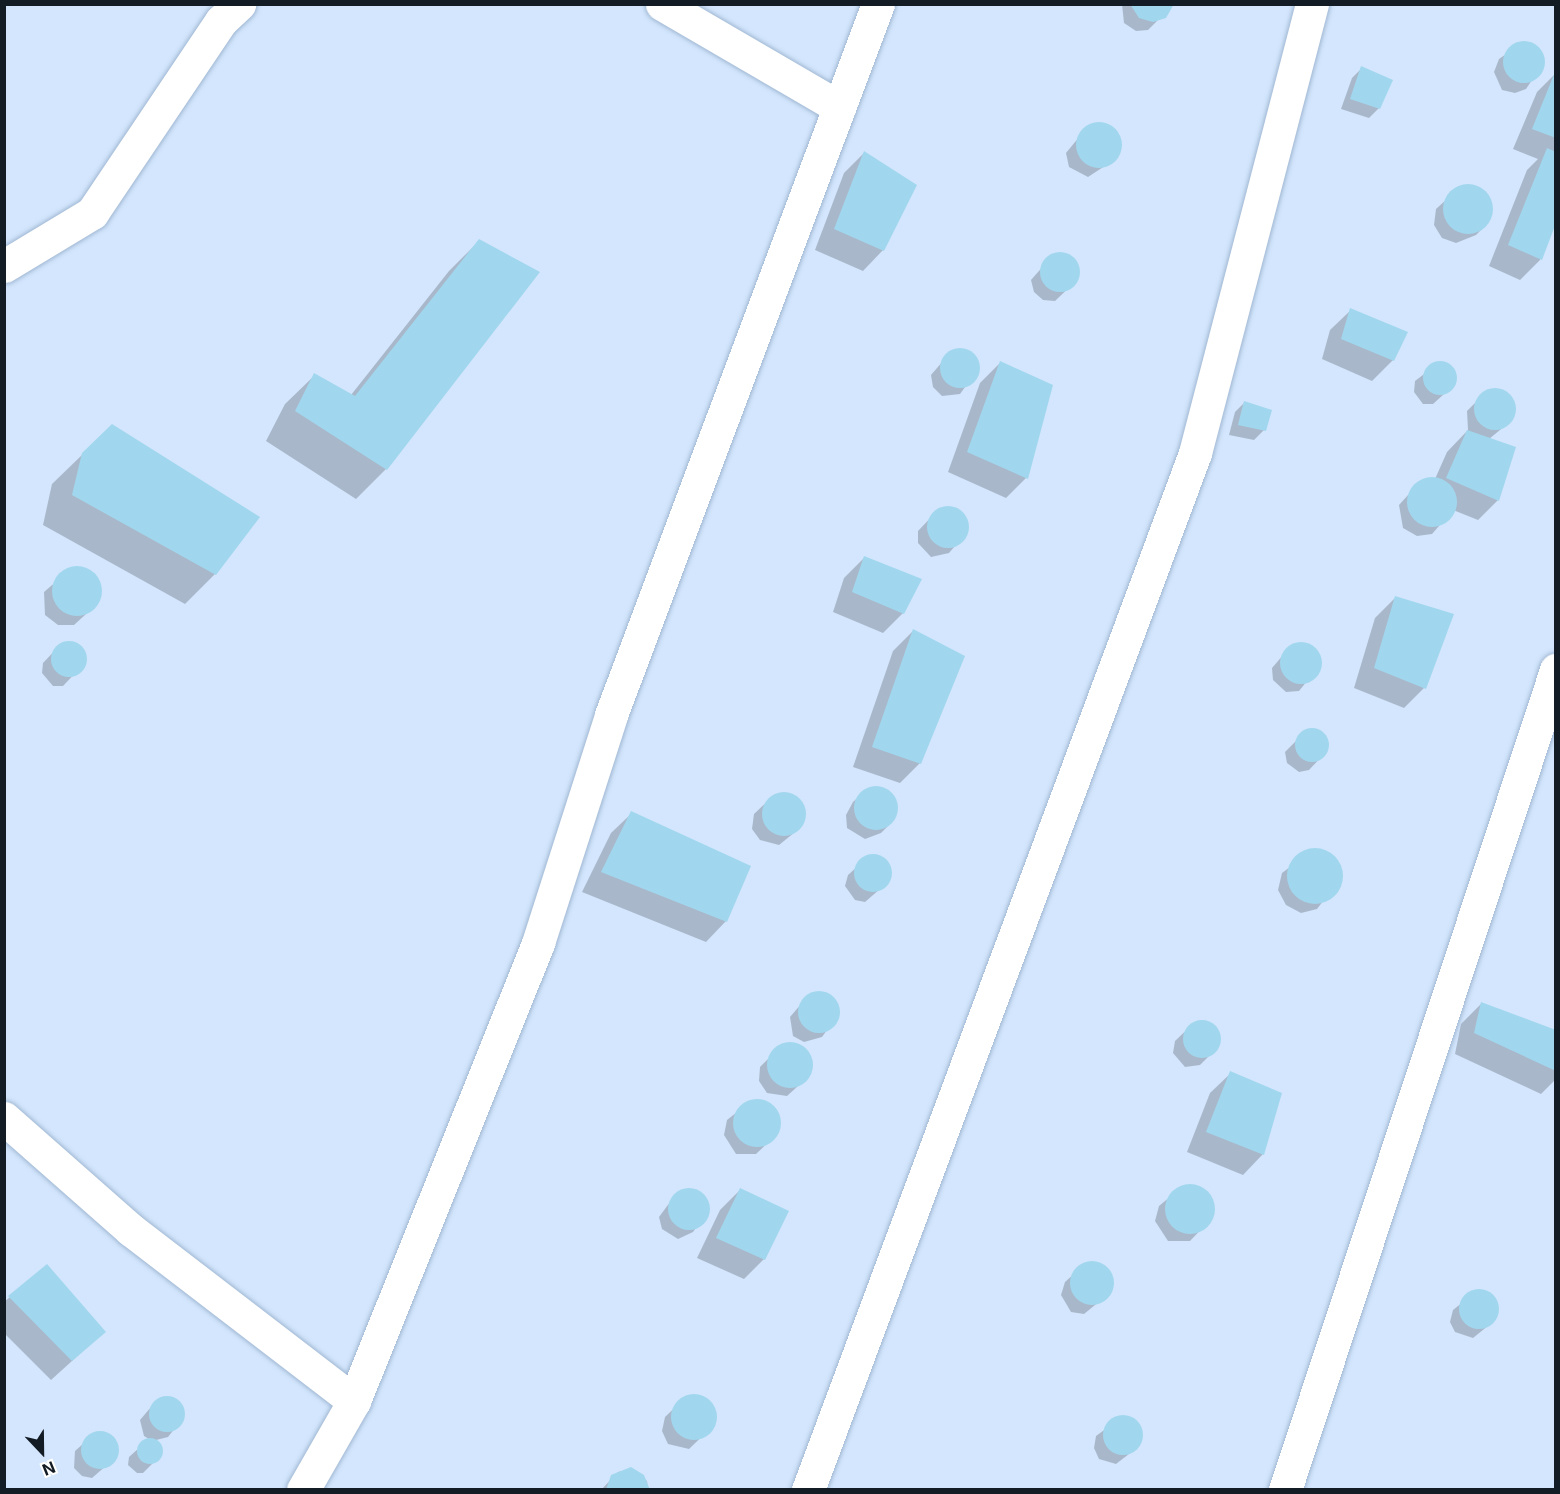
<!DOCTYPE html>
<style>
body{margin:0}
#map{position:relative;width:1560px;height:1494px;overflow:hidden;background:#d3e6fd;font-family:Inter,sans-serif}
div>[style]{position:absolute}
.shadow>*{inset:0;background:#0003}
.building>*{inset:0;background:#a1d7ee}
.round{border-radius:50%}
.roads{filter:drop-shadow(0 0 2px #a0b7d2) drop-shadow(0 0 2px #a0b7d2)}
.minor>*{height:33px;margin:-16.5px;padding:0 16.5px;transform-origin:16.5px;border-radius:16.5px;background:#fff}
span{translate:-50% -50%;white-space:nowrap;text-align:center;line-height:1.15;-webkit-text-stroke:4.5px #fff;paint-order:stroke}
.frame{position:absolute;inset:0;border:6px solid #131b25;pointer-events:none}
.north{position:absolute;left:12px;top:1422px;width:60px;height:60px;-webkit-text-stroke:4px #fff;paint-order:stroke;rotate:158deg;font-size:16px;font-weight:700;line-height:24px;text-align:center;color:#131b25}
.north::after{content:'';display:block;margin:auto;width:21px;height:27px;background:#131b25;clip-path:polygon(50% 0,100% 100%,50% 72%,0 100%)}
</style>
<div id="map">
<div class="shadow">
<div style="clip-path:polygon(1122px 4px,1172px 4px,1172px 6px,1148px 30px,1136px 31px,1124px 23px)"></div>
<div style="clip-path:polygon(1522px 43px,1535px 46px,1544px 62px,1526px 89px,1515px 93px,1502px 90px,1494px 72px,1499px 59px)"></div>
<div style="clip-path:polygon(1362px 68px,1379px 108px,1369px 118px,1341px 109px,1352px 78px)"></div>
<div style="clip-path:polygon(1556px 73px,1553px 225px,1540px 260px,1520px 280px,1489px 266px,1527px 170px,1538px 159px,1513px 149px,1537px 92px)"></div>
<div style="clip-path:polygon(1104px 123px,1116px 130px,1121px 144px,1117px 158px,1088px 177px,1069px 167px,1066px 153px,1089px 125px)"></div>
<div style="clip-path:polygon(864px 153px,883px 250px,863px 271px,815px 250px,844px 173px)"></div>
<div style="clip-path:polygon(1459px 188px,1482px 190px,1491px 204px,1486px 225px,1476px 235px,1456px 243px,1442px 238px,1434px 225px,1436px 209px)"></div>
<div style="clip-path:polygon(479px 241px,386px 469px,356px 499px,266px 441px,285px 404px,315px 375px,351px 395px,449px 271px)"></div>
<div style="clip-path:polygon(1066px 254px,1078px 267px,1078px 279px,1055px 301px,1043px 300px,1034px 292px,1031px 280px,1053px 255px)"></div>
<div style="clip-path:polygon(1351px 310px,1393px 360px,1372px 381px,1322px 359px,1330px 330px)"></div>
<div style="clip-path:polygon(960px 350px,975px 357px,979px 368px,960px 394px,942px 396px,933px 387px,931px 375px,949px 354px)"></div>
<div style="clip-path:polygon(1440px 362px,1450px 365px,1456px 374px,1455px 384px,1433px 404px,1423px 404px,1414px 392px,1415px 381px)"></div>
<div style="clip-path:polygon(1000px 363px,1026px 478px,1006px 498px,948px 472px,980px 383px)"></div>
<div style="clip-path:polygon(1486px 392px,1505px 393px,1513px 402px,1511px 421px,1489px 439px,1498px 500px,1478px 520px,1453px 510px,1432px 534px,1417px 536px,1403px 528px,1399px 505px,1419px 483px,1435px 479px,1447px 452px,1468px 430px,1467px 411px)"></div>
<div style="clip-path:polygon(1245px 402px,1264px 430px,1254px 440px,1229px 435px,1235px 412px)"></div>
<div style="clip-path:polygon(83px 454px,215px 574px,185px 604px,43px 525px,52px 484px)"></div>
<div style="clip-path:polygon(950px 508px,966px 519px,967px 532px,949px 553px,931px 557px,918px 543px,918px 531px,938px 510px)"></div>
<div style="clip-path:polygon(864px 558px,903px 613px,883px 633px,833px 612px,844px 578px)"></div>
<div style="clip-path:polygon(73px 567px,88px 570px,101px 589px,97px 604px,74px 625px,58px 625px,45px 615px,44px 592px)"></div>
<div style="clip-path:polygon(1395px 598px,1424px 688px,1404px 708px,1354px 688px,1375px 618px)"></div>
<div style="clip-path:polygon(913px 631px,920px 763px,900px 783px,853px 767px,893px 651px)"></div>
<div style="clip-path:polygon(1302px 643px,1318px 653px,1320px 665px,1299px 691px,1286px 692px,1273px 680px,1272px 668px,1290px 647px)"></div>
<div style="clip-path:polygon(61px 644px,78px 645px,84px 654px,84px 664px,63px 686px,53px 686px,42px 673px,43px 663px)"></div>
<div style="clip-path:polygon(1307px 730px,1317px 730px,1325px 736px,1326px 752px,1309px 770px,1299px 772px,1287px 763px,1285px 752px)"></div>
<div style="clip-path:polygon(884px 789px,894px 799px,897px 811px,892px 822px,881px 833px,865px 839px,847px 828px,846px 815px,853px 802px,864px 792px)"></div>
<div style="clip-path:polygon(775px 794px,796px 797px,804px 808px,800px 828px,779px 845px,760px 840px,752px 829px,754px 814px)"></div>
<div style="clip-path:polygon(632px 813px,726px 921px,706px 942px,582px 892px,611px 833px)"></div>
<div style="clip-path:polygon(1314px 849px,1337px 861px,1341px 878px,1317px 909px,1301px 913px,1286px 905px,1278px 890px,1282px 873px)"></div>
<div style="clip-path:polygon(868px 857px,880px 858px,888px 866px,888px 882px,865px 902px,855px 900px,845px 886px,848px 875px)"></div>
<div style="clip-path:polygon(821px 993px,832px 998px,838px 1015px,822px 1037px,804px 1042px,793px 1036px,790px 1017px,808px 996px)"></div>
<div style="clip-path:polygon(1481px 1004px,1556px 1032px,1556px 1079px,1541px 1094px,1455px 1054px,1461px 1024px)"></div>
<div style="clip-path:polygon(1195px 1022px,1207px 1022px,1217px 1030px,1218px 1047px,1200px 1065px,1185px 1067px,1173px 1053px,1175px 1041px)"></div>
<div style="clip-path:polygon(795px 1045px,809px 1057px,809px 1076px,787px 1096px,767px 1093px,759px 1081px,760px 1067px,781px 1046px)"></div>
<div style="clip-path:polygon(1231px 1073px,1263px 1154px,1243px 1175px,1187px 1152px,1210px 1093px)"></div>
<div style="clip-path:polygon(751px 1101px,766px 1102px,780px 1121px,777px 1134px,756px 1154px,736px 1154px,724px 1135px,727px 1120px)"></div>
<div style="clip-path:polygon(1182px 1187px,1198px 1187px,1210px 1197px,1210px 1220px,1190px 1241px,1168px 1241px,1155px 1221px,1159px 1206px)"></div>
<div style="clip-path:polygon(695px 1190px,705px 1198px,708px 1211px,693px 1232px,678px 1239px,662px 1229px,659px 1217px,676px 1194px)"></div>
<div style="clip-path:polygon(740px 1190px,764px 1259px,744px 1279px,697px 1258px,720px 1210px)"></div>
<div style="clip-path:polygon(1086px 1263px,1100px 1264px,1112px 1279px,1111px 1292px,1084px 1314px,1071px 1312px,1061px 1295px,1065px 1282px)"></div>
<div style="clip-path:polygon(47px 1266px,104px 1332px,51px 1380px,4px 1333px,4px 1302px)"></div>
<div style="clip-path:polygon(1478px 1290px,1490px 1294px,1497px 1303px,1494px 1321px,1473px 1338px,1455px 1332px,1450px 1322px,1453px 1310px)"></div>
<div style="clip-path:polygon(686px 1397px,707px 1400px,715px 1412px,714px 1425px,689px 1449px,668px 1444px,662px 1431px,665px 1417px)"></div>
<div style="clip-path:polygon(169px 1398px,179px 1402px,183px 1418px,168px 1437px,156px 1440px,161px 1455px,143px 1473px,137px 1473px,128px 1465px,129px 1457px,149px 1439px,144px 1436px,140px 1420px,157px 1400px)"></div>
<div style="clip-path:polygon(1122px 1417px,1133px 1420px,1142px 1435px,1138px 1447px,1116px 1464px,1099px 1459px,1094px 1448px,1096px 1436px)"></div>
<div style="clip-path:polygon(94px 1434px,111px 1437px,117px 1447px,115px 1458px,92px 1478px,82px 1476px,74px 1468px,75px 1451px)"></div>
<div style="clip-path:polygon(631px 1469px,647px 1481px,648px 1490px,601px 1490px,618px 1472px)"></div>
</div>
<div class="building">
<div style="clip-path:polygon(1130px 4px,1174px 4px,1166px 18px,1153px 22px,1139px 18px)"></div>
<div class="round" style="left:1503px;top:41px;width:42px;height:42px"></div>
<div style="clip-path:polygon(1361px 66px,1393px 80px,1380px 109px,1350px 99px)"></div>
<div style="clip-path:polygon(1555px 72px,1556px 72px,1556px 138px,1532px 129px)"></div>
<div class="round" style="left:1076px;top:122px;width:46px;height:46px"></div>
<div style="clip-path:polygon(1547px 148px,1556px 152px,1556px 223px,1542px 260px,1508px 245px)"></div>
<div style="clip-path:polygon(864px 151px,917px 185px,884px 251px,834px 229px)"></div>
<div class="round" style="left:1443px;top:184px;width:50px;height:50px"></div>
<div style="clip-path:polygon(479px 239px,540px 272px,387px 470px,295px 411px,314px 373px,355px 396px)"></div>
<div class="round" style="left:1040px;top:252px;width:40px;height:40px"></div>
<div style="clip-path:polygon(1350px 308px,1408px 332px,1394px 361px,1341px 339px)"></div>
<div class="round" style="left:940px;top:348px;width:40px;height:40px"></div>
<div class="round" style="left:1423px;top:361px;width:34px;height:34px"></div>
<div style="clip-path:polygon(1000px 361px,1053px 385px,1028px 479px,967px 452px)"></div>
<div class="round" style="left:1474px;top:388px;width:42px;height:42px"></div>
<div style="clip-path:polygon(1244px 401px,1272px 410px,1266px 431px,1238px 425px)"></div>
<div style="clip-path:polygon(112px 424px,260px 517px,216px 575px,72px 495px,82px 453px)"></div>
<div style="clip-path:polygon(1467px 430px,1516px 447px,1499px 501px,1446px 478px)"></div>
<div class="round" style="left:1407px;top:477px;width:50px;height:50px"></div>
<div class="round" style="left:927px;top:506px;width:42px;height:42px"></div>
<div style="clip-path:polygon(864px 556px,922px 579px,904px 614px,852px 592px)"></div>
<div class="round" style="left:52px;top:566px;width:50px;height:50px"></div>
<div style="clip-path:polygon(1395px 596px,1454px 614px,1426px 689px,1374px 668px)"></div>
<div style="clip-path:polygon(913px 629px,965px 656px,921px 764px,872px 747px)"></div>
<div class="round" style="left:51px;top:641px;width:36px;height:36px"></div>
<div class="round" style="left:1280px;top:642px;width:42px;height:42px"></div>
<div class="round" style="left:1295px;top:728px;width:34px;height:34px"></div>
<div class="round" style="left:854px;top:786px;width:44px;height:44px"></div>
<div class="round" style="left:762px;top:792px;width:44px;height:44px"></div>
<div style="clip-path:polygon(631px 811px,751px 866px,727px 922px,601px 872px)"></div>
<div class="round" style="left:1287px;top:848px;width:56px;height:56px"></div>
<div class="round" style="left:854px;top:854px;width:38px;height:38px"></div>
<div class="round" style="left:798px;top:991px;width:42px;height:42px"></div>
<div style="clip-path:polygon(1481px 1002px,1556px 1030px,1556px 1071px,1474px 1033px)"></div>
<div class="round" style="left:1183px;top:1020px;width:38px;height:38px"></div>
<div class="round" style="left:767px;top:1042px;width:46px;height:46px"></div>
<div style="clip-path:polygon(1230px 1071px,1282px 1093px,1264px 1155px,1206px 1132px)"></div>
<div class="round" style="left:733px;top:1099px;width:48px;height:48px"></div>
<div class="round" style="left:1165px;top:1184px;width:50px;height:50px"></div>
<div style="clip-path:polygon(740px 1188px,789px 1211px,765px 1260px,716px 1238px)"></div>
<div class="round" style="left:668px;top:1188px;width:42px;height:42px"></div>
<div class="round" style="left:1070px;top:1261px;width:44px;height:44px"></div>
<div style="clip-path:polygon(47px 1264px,106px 1332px,72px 1361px,8px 1296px)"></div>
<div class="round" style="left:1459px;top:1289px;width:40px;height:40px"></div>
<div class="round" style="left:671px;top:1394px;width:46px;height:46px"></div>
<div class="round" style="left:149px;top:1396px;width:36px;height:36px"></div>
<div class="round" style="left:1103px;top:1415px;width:40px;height:40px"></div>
<div class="round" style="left:81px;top:1431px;width:38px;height:38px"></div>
<div class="round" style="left:137px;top:1438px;width:26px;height:26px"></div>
<div style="clip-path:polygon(631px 1467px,644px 1475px,650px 1490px,606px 1490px,611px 1475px)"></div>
</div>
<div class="roads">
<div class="minor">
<div style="left:662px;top:4px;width:205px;rotate:30.2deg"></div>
<div style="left:4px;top:266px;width:103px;rotate:-31.1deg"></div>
<div style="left:92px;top:213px;width:231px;rotate:-56.1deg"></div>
<div style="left:221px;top:21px;width:25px;rotate:-43deg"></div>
<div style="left:4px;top:1118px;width:169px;rotate:41.4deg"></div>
<div style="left:131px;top:1230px;width:281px;rotate:37.5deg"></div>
<div style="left:303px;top:1490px;width:103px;rotate:-60.2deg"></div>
<div style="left:354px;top:1401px;width:494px;rotate:-68.1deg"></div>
<div style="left:538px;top:943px;width:239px;rotate:-72.2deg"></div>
<div style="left:611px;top:715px;width:759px;rotate:-69.42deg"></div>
<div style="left:808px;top:1490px;width:1107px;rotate:-69.53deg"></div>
<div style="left:1195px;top:453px;width:464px;rotate:-75.4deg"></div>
<div style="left:1285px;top:1490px;width:864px;rotate:-71.71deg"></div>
</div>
</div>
<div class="frame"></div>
<div class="north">N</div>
</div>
